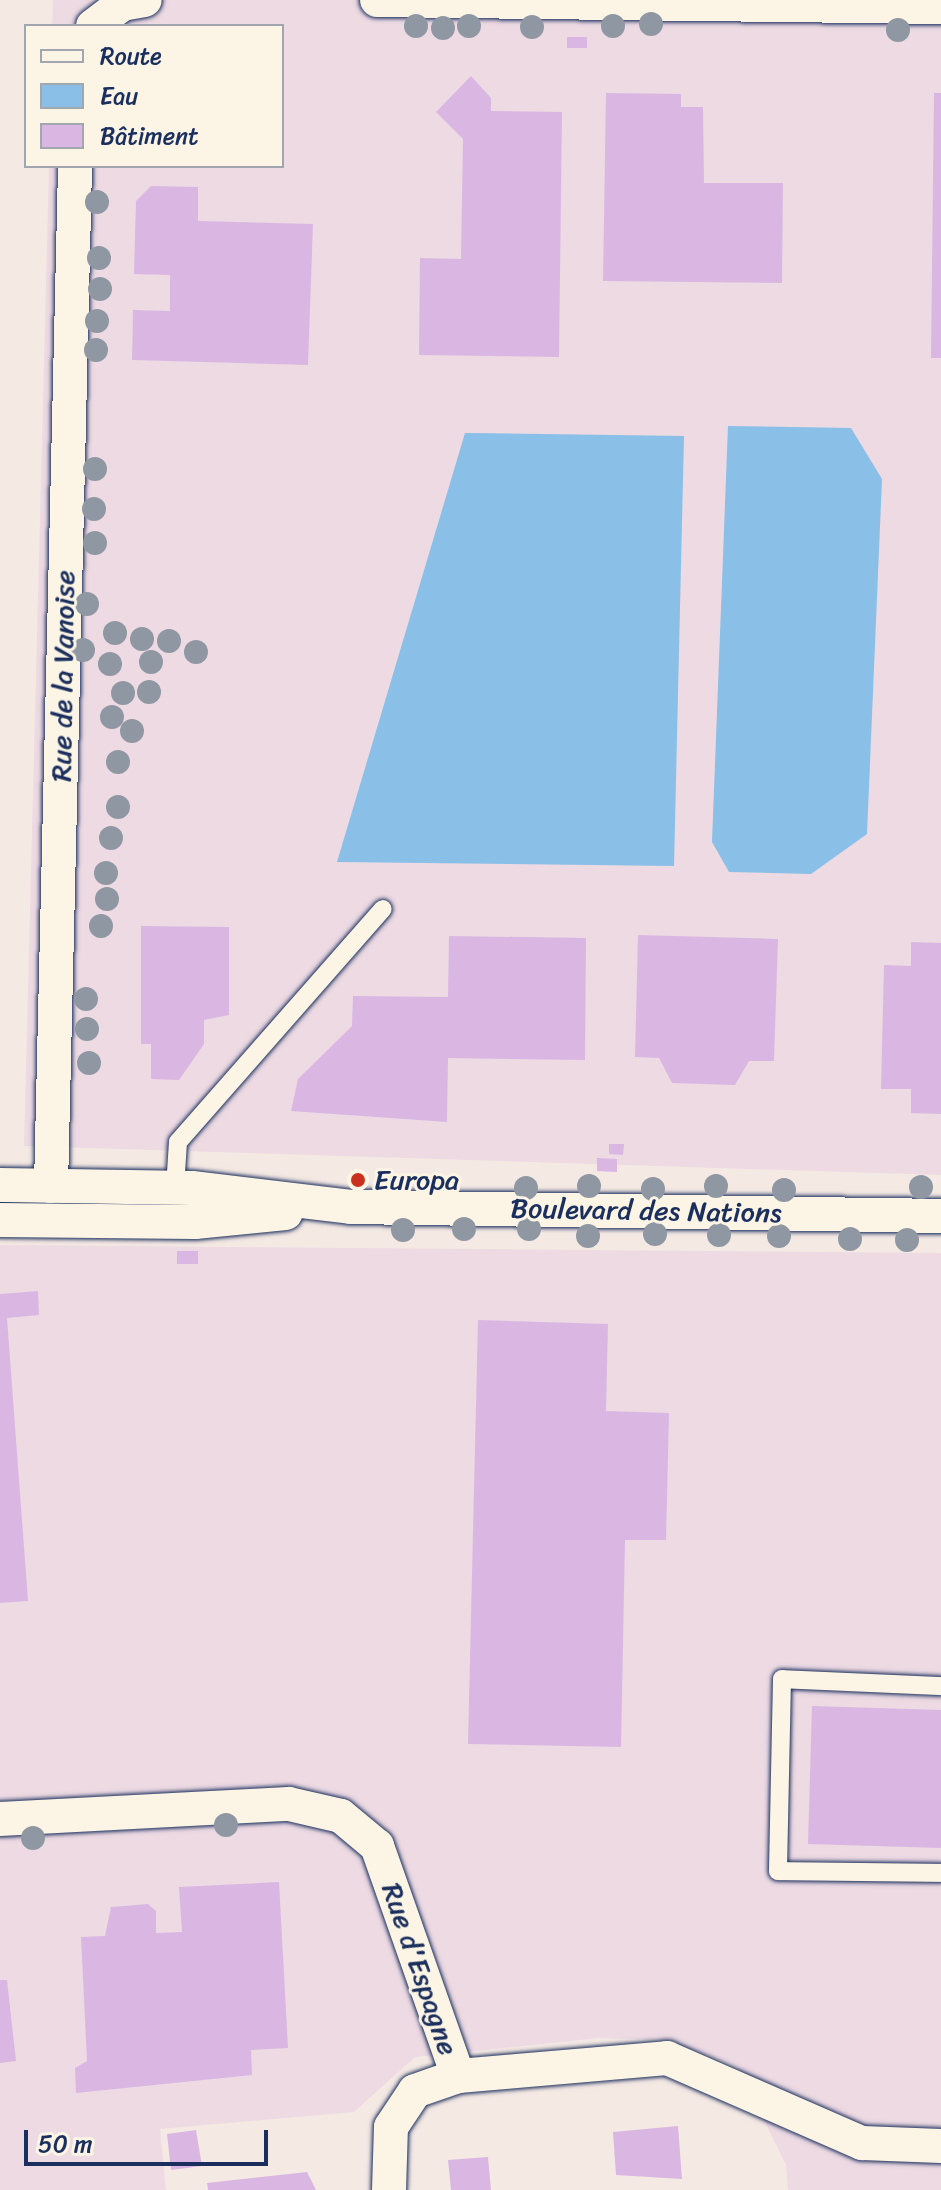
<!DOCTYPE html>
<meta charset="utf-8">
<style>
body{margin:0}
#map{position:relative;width:941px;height:2190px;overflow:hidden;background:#f5e9e4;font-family:Sriracha,sans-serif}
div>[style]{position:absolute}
.built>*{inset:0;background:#eddae3}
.water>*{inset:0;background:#8abfe7}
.building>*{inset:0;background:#dab7e2}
.roads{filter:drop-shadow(0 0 2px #1b2f5e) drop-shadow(0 0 2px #1b2f5e)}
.lane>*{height:18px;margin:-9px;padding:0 9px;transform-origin:9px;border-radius:9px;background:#fcf5e5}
.street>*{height:34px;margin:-17px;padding:0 17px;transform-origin:17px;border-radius:17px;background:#fcf5e5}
.trees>*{width:24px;height:24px;margin:-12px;border-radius:50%;background:#8f97a2}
.dots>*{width:22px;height:22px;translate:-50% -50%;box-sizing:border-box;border:4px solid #fcf5e5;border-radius:50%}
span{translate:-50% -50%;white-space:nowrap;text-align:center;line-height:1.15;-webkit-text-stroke:6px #fcf5e5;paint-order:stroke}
.street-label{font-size:28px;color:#1b2f5e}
.poi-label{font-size:28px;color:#1b2f5e}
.left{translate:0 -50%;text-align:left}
.legend{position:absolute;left:24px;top:24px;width:260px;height:144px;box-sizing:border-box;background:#fcf5e5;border:2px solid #a2a6af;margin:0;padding:10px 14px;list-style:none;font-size:24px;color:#1b2f5e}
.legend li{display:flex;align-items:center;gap:16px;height:40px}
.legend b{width:40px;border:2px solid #a2a6af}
.scale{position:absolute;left:24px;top:2130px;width:244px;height:36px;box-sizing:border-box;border:4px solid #1b2f5e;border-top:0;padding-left:10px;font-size:24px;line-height:28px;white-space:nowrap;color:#1b2f5e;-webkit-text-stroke:6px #fcf5e5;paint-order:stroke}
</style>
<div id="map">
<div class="built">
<div style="clip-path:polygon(53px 0,941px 0,941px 1175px,24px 1146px,49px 166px,282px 166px,282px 26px,52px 26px)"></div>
<div style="clip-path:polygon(0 1245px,941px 1253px,941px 2190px,788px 2190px,786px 2165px,738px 2067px,669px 2040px,599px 2038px,415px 2057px,354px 2112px,160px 2129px,166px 2190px,0 2190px)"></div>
</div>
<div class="water">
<div style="clip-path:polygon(728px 426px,851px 428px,882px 479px,867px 834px,811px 874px,729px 872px,712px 842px)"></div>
<div style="clip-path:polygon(465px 433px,684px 436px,674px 866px,337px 862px)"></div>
</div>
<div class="building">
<div style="clip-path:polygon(567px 37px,587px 37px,587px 48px,567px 48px)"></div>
<div style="clip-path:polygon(471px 76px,491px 98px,491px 111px,562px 112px,559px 357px,419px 355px,420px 258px,461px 259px,463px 139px,436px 112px)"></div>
<div style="clip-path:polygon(606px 93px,681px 94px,681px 107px,703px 107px,704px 183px,783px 183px,782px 283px,603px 281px)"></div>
<div style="clip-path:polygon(934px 93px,941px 93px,941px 358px,931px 358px)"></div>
<div style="clip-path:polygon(151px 186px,198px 187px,198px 221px,313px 224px,308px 365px,132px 360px,133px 310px,170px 311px,170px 275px,134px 274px,136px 201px)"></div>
<div style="clip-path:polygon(141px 926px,229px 927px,229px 1015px,204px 1020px,204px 1044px,179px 1080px,151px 1079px,151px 1044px,141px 1044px)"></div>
<div style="clip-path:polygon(638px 935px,778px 939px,774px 1061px,749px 1061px,735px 1085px,672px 1083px,659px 1058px,635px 1057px)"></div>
<div style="clip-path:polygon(449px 936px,586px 938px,585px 1060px,448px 1058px,447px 1122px,291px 1111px,298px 1079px,352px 1026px,353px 996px,448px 997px)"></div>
<div style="clip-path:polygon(911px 942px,941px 943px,941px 1114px,911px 1113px,911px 1089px,881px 1089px,884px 965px,911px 966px)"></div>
<div style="clip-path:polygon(609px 1144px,624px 1144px,623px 1155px,609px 1154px)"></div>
<div style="clip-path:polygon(597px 1158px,617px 1159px,617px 1172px,597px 1171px)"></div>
<div style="clip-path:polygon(177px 1251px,198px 1251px,198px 1264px,177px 1264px)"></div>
<div style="clip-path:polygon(38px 1291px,39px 1315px,7px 1318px,28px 1601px,0 1603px,0 1294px)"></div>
<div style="clip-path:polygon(478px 1320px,608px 1324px,606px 1411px,669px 1413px,666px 1540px,625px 1540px,621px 1747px,468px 1744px)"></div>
<div style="clip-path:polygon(812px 1706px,941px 1710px,941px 1848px,808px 1844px)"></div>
<div style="clip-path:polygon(279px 1882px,288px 2048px,251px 2050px,252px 2075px,76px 2093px,75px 2068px,87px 2061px,81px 1937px,105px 1936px,111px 1907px,148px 1904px,156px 1911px,156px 1933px,182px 1932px,179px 1887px)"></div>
<div style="clip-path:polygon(0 1980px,7px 1980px,16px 2061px,0 2063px)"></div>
<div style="clip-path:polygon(678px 2126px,682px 2179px,616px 2175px,613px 2132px)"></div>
<div style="clip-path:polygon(196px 2130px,202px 2166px,171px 2170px,167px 2134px)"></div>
<div style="clip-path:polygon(488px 2157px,491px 2190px,451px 2190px,448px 2160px)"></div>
<div style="clip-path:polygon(307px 2172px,316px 2190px,208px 2190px,207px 2183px)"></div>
</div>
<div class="roads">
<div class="lane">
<div style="left:175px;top:1188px;width:46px;rotate:-86.3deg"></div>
<div style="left:178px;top:1142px;width:310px;rotate:-48.7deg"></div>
<div style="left:941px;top:1686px;width:159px;rotate:-177.5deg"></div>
<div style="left:782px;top:1679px;width:192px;rotate:91.2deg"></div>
<div style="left:778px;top:1871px;width:163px;rotate:0.7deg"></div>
</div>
<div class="street">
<div style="left:377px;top:0;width:564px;rotate:0.71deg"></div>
<div style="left:93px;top:26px;width:36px;rotate:-37deg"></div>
<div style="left:122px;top:4px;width:23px;rotate:-10deg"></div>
<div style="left:0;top:1185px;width:192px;rotate:0.9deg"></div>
<div style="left:192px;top:1188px;width:160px;rotate:6.8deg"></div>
<div style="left:351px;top:1207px;width:590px;rotate:0.87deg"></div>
<div style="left:51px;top:1186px;width:1020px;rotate:-88.65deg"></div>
<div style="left:0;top:1220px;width:195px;rotate:0.6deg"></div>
<div style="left:195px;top:1222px;width:91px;rotate:-5.6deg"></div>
<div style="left:0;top:1819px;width:289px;rotate:-3deg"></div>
<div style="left:289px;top:1804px;width:53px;rotate:13deg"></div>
<div style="left:341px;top:1816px;width:47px;rotate:39.8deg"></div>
<div style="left:377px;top:1846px;width:244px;rotate:70.6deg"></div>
<div style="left:458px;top:2076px;width:210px;rotate:-4.9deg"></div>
<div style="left:667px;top:2058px;width:213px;rotate:23.6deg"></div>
<div style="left:862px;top:2143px;width:79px;rotate:2.2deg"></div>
<div style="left:389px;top:2190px;width:63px;rotate:-88.2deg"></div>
<div style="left:391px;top:2127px;width:43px;rotate:-56.3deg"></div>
<div style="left:415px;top:2091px;width:46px;rotate:-19.2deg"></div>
</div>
</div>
<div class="trees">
<div style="left:651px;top:24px"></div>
<div style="left:416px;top:26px"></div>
<div style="left:469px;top:26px"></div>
<div style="left:613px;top:26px"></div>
<div style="left:532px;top:27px"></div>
<div style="left:443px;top:28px"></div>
<div style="left:898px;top:30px"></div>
<div style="left:97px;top:202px"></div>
<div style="left:99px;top:258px"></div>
<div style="left:100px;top:289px"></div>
<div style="left:97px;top:321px"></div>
<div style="left:96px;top:350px"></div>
<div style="left:95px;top:469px"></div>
<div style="left:94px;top:509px"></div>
<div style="left:95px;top:543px"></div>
<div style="left:87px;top:604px"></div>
<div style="left:115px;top:633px"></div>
<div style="left:142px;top:639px"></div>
<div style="left:169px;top:641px"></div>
<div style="left:83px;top:650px"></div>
<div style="left:196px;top:652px"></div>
<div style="left:151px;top:662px"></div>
<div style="left:110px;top:664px"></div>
<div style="left:149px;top:692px"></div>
<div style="left:123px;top:693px"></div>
<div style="left:112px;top:717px"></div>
<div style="left:132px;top:731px"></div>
<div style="left:118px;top:762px"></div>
<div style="left:118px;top:807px"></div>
<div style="left:111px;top:838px"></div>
<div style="left:106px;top:873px"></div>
<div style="left:107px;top:899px"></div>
<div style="left:101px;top:926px"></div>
<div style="left:86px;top:999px"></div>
<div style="left:87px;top:1029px"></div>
<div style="left:89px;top:1063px"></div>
<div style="left:589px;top:1186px"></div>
<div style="left:716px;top:1186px"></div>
<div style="left:921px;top:1187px"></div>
<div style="left:526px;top:1188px"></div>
<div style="left:653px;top:1189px"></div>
<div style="left:784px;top:1190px"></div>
<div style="left:464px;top:1229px"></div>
<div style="left:529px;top:1229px"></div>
<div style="left:403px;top:1230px"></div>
<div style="left:655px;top:1234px"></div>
<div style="left:719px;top:1235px"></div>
<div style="left:588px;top:1236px"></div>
<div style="left:779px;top:1236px"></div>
<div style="left:850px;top:1239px"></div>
<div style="left:907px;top:1240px"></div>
<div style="left:226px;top:1825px"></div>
<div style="left:33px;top:1838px"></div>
</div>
<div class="dots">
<div style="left:358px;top:1180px;background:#c8321e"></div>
</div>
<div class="street-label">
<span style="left:63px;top:676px;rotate:-89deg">Rue de la Vanoise</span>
<span style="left:646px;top:1211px;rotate:1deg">Boulevard des Nations</span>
<span style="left:420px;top:1969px;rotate:71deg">Rue d'Espagne</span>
</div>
<div class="poi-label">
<span class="left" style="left:374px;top:1180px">Europa</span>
</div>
<ul class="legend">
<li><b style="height:10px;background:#fcf5e5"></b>Route</li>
<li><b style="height:22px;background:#8abfe7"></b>Eau</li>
<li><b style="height:22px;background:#dab7e2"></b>Bâtiment</li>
</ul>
<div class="scale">50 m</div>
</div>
